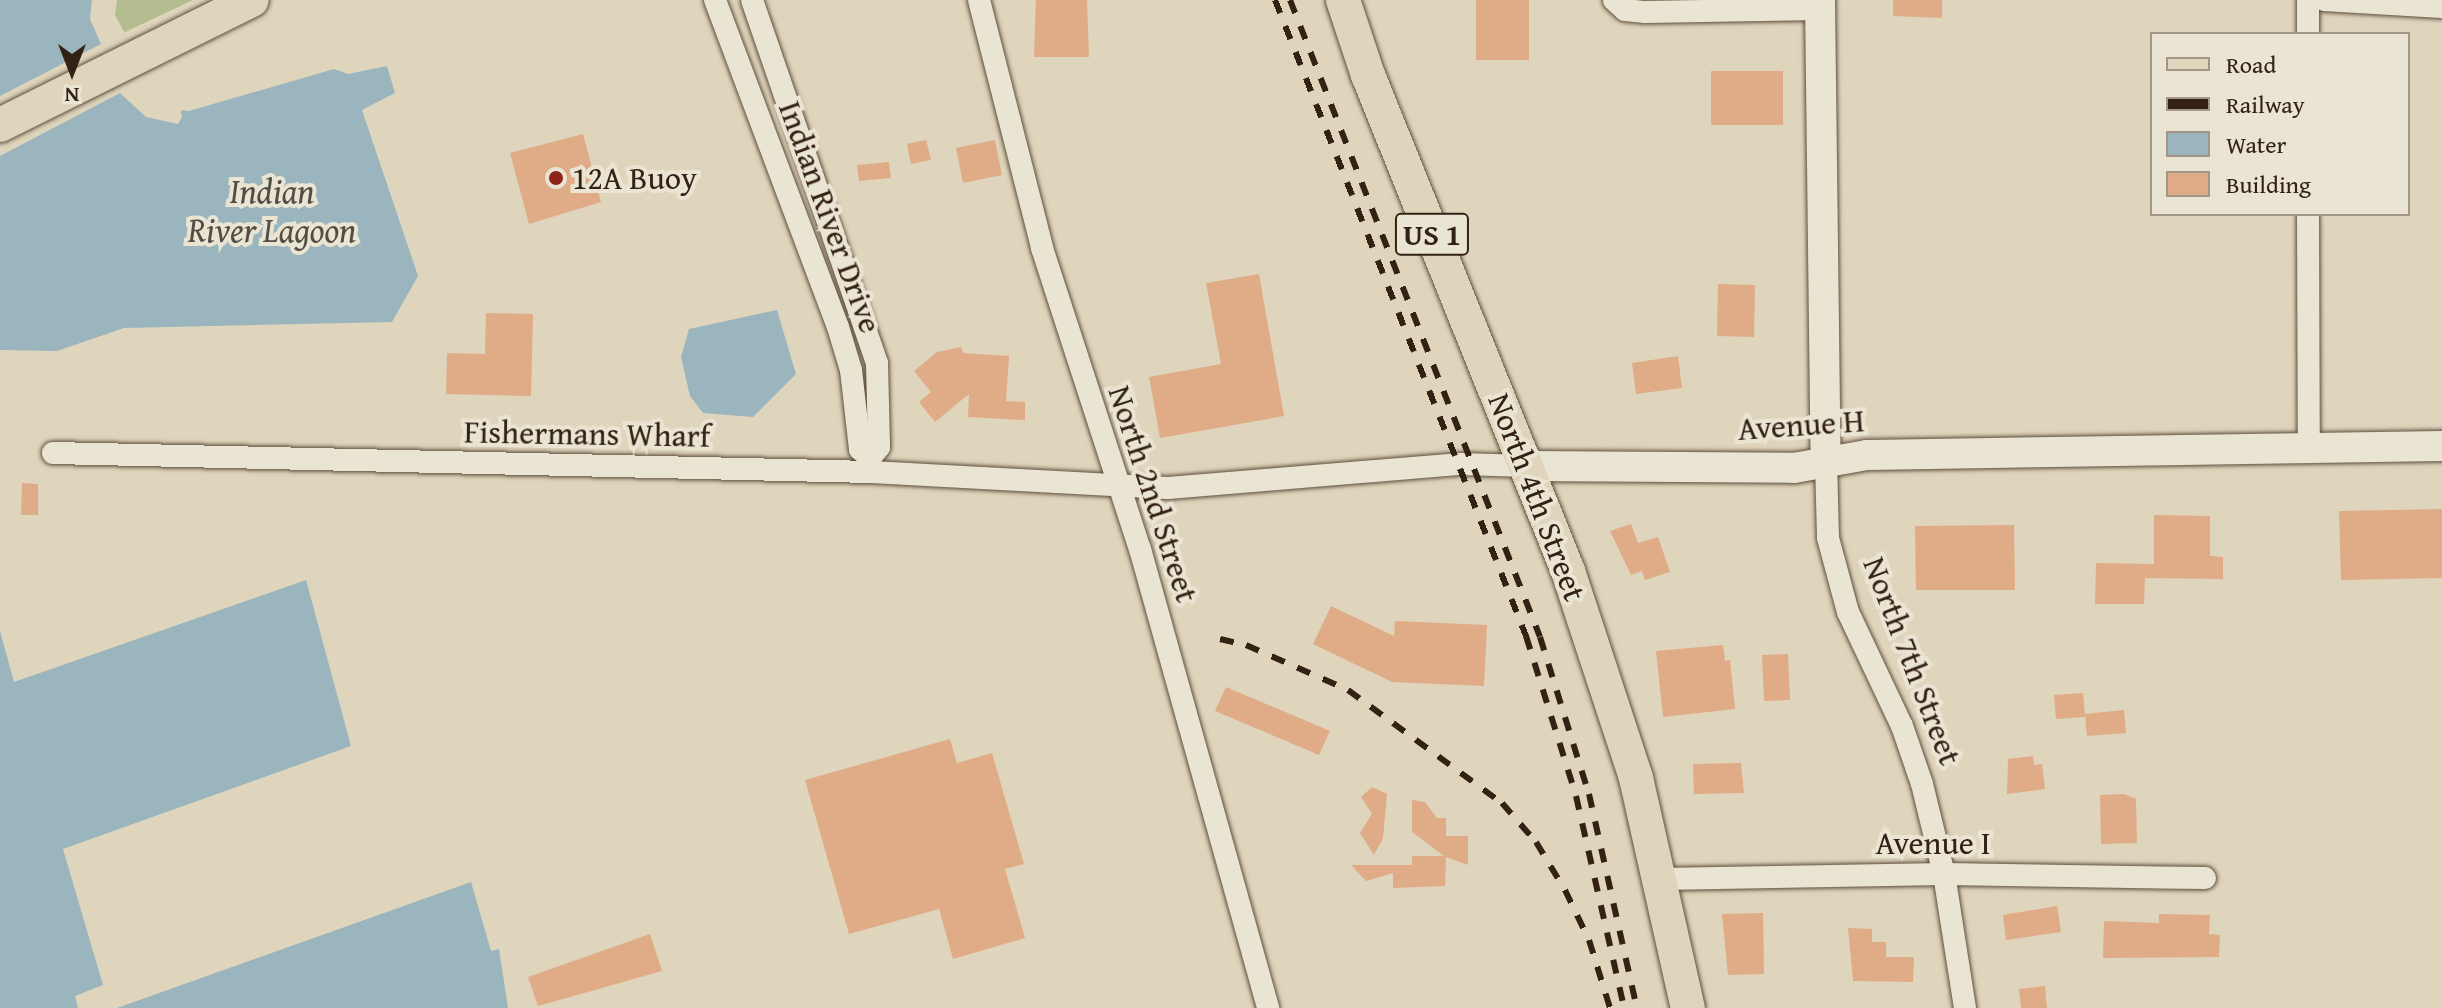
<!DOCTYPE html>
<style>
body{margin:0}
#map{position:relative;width:2442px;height:1008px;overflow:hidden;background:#dfd5bc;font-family:"Gentium Book Plus",serif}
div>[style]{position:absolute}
.green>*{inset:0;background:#b3bd90}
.water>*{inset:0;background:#9ab5bd}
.pier>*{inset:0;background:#dfd5bc}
.building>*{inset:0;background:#e0ab87}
.roads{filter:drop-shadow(0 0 2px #5e4f3d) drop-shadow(0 0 2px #5e4f3d)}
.street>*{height:22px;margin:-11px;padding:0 11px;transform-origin:11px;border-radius:11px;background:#eae4d3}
.secondary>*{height:30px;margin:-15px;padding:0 15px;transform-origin:15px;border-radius:15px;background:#eae4d3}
.primary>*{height:34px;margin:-17px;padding:0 17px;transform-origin:17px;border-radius:17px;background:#dfd5bc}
.rail>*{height:6px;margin-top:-3px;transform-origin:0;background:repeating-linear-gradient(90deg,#332213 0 14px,transparent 0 28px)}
.dots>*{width:22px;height:22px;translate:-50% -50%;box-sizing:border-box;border:4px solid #eae4d3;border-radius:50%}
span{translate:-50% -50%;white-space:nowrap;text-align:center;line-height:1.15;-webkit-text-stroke:8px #eae4d3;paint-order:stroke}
.shield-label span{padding:2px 6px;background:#eae4d3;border:2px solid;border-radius:6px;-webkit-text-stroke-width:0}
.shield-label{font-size:30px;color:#332213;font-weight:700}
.poi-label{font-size:32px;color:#332213}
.left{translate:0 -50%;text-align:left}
.street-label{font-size:32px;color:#332213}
.water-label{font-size:34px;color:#524e46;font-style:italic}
.legend{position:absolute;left:2150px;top:32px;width:260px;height:184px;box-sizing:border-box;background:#eae4d3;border:2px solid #a19686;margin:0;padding:10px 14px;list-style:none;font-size:24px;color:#332213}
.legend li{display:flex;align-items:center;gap:16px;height:40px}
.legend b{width:40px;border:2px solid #a19686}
.north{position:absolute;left:32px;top:32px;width:80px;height:80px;-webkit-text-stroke:6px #eae4d3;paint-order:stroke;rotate:180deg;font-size:22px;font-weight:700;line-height:32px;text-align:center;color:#332213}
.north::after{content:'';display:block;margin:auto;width:28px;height:36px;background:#332213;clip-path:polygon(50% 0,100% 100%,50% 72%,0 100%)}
</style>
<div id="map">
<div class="green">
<div style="clip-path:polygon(113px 0,193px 0,121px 34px,111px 16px)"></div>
</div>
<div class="water">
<div style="clip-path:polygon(0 0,113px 0,111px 16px,164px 109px,189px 111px,334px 69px,348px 74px,387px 66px,395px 93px,362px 110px,418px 276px,392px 322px,124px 328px,57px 351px,0 350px)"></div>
<div style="clip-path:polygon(777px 310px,796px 374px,753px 417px,703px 413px,690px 396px,681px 357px,689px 329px)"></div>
<div style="clip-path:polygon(306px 580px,351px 746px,63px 849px,103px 985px,75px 996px,78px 1008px,0 1008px,0 631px,14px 682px)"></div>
<div style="clip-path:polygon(471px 882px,491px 951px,499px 949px,508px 1008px,117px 1008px)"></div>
</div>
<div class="pier">
<div style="clip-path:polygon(92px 0,117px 0,115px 15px,150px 79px,166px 106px,180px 106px,182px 117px,178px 124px,146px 117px,120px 93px,0 156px,0 96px,101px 44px,90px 19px)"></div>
</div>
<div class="building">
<div style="clip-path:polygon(1036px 0,1087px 0,1089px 57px,1034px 57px)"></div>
<div style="clip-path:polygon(1476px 0,1529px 0,1529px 60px,1476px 60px)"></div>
<div style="clip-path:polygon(1893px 0,1942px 0,1942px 18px,1893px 16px)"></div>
<div style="clip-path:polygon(1711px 71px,1783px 71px,1783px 125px,1711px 125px)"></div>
<div style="clip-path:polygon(583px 134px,601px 202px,529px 224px,510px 153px)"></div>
<div style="clip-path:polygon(926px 140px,931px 160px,911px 164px,907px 144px)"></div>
<div style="clip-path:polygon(995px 140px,1002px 175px,963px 183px,956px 148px)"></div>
<div style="clip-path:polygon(889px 162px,891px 178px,859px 181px,857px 165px)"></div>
<div style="clip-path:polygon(1259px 274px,1284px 416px,1160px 438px,1149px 377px,1221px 364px,1206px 283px)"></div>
<div style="clip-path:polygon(1718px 284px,1755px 285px,1754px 337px,1717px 336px)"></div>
<div style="clip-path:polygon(486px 313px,533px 314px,531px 396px,446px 394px,447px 353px,485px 354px)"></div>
<div style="clip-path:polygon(961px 347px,963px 353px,1009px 356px,1006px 401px,1025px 402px,1025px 420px,968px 417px,969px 394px,935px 422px,919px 402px,931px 392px,914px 371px,937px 352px)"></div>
<div style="clip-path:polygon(1678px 356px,1682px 388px,1636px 394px,1632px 363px)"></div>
<div style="clip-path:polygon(22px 483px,38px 484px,38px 515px,21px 515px)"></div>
<div style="clip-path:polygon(2442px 509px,2442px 578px,2341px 580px,2339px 511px)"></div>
<div style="clip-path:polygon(2154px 515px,2210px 516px,2210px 556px,2223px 557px,2223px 579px,2145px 578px,2144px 604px,2095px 604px,2096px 563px,2154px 564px)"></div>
<div style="clip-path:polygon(1631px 524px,1638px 543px,1658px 537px,1670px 572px,1645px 580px,1642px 571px,1631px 575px,1610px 531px)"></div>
<div style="clip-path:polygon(2014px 525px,2015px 590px,1916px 590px,1915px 526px)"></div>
<div style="clip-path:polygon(1331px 606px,1394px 636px,1395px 621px,1487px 625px,1484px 686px,1392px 682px,1313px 644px)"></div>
<div style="clip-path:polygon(1723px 645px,1725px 661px,1730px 660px,1735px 709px,1663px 717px,1656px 651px)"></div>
<div style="clip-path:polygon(1788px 654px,1790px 700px,1764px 701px,1762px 655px)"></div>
<div style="clip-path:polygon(1226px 687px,1330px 731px,1319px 755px,1215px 711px)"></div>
<div style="clip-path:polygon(2083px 693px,2085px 717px,2056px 719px,2054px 695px)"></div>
<div style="clip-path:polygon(2124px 710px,2126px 733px,2087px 736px,2085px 714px)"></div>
<div style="clip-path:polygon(950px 739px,957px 763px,992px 753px,1024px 864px,1005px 869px,1025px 938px,953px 959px,939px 909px,849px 934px,805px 780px)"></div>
<div style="clip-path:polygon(2033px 756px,2034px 765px,2042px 764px,2045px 789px,2007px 794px,2008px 759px)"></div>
<div style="clip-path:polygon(1741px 763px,1744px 793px,1694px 794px,1693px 764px)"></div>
<div style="clip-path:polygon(1372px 787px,1387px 794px,1383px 838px,1374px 855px,1360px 833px,1372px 814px,1361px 797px)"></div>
<div style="clip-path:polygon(2124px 794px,2136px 799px,2137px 843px,2101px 844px,2100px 795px)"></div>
<div style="clip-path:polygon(1412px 800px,1425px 802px,1437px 818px,1446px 818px,1446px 836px,1468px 836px,1468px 865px,1446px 857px,1445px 886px,1393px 888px,1393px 873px,1366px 881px,1351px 865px,1412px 865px,1412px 856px,1444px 856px,1412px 832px)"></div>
<div style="clip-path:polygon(2057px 906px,2061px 932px,2006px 940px,2003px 915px)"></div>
<div style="clip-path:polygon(1763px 913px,1764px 974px,1728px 975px,1722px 914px)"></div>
<div style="clip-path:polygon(2159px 914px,2210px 915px,2209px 934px,2220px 935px,2219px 957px,2103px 958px,2104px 921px,2159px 923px)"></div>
<div style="clip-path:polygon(1848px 928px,1872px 929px,1872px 942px,1886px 942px,1886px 957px,1914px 957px,1913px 982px,1853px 981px)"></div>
<div style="clip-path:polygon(650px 934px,662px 971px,538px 1006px,528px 977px)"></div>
<div style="clip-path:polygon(2045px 986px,2047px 1008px,2021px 1008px,2019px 989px)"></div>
</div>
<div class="roads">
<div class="street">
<div style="left:715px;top:0;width:349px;rotate:69.4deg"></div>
<div style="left:838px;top:327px;width:45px;rotate:73.2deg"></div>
<div style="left:851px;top:370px;width:80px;rotate:83.5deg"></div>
<div style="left:860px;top:449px;width:13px;rotate:42deg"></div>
<div style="left:870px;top:458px;width:14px;rotate:86deg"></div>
<div style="left:752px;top:0;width:384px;rotate:71deg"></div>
<div style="left:877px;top:363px;width:84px;rotate:88.6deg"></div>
<div style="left:879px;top:447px;width:14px;rotate:129deg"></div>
<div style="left:979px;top:0;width:256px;rotate:75.7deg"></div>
<div style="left:1042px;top:248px;width:317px;rotate:72deg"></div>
<div style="left:1140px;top:549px;width:477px;rotate:74.4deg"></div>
<div style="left:1614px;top:0;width:15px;rotate:42deg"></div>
<div style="left:1625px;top:10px;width:20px;rotate:6deg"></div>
<div style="left:1645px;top:12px;width:175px;rotate:-1deg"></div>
<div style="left:2308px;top:0;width:34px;rotate:90deg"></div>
<div style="left:2324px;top:0;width:118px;rotate:3.4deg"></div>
<div style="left:2308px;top:214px;width:234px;rotate:89.8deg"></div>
<div style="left:53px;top:453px;width:818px;rotate:1.33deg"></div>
<div style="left:871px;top:472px;width:297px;rotate:3.1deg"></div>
<div style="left:1168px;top:488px;width:294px;rotate:-4.7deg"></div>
<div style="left:1461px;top:464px;width:65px;rotate:1.8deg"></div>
<div style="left:1826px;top:461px;width:77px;rotate:88.5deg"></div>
<div style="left:1828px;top:538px;width:77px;rotate:74.9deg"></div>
<div style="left:1848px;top:612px;width:126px;rotate:64.7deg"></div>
<div style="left:1902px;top:726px;width:61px;rotate:71deg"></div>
<div style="left:1922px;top:784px;width:93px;rotate:76.3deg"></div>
<div style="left:1944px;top:874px;width:136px;rotate:81.1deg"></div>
<div style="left:1661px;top:879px;width:283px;rotate:-1deg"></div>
<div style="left:1944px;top:874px;width:261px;rotate:0.9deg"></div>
</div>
<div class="secondary">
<div style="left:1820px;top:0;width:461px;rotate:89.3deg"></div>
<div style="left:1526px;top:466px;width:268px;rotate:0.4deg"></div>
<div style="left:1794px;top:468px;width:74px;rotate:-10.1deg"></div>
<div style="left:1867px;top:455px;width:575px;rotate:-0.9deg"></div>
</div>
<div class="primary">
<div style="left:1343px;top:0;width:79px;rotate:71.6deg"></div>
<div style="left:1368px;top:75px;width:535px;rotate:68.04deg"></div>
<div style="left:1568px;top:571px;width:218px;rotate:71.8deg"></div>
<div style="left:1636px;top:778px;width:236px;rotate:77.3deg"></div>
<div style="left:0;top:125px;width:281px;rotate:-26.4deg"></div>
</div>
</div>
<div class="rail">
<div style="left:1275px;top:0;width:684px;rotate:68.46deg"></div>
<div style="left:1526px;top:636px;width:168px;rotate:72.6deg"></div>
<div style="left:1576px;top:796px;width:217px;rotate:77.2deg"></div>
<div style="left:1290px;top:0;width:684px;rotate:68.57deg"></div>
<div style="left:1540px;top:637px;width:164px;rotate:72.7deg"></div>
<div style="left:1589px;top:794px;width:219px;rotate:77.4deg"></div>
<div style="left:1220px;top:639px;width:27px;rotate:13deg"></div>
<div style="left:1246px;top:645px;width:111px;rotate:23.8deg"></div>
<div style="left:1348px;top:690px;width:191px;rotate:36.3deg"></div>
<div style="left:1502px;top:803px;width:52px;rotate:48.9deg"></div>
<div style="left:1536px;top:842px;width:56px;rotate:58.9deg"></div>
<div style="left:1565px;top:890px;width:55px;rotate:64.4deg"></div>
<div style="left:1589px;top:940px;width:71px;rotate:72.8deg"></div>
</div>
<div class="dots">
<div style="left:556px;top:178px;background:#8f2418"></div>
</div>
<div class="shield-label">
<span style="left:1432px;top:234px">US 1</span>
</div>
<div class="poi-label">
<span class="left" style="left:572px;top:178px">12A Buoy</span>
</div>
<div class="street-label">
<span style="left:830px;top:217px;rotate:70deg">Indian River Drive</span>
<span style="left:1801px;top:425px;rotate:-4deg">Avenue H</span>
<span style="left:587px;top:434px;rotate:1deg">Fishermans Wharf</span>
<span style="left:1153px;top:494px;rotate:72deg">North 2nd Street</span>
<span style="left:1537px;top:497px;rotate:69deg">North 4th Street</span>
<span style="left:1912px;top:661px;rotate:69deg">North 7th Street</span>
<span style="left:1933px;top:843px">Avenue I</span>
</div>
<div class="water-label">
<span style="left:272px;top:210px">Indian<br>River Lagoon</span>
</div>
<ul class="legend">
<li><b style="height:10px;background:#dfd5bc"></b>Road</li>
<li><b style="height:10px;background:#332213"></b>Railway</li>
<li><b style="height:22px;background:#9ab5bd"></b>Water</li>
<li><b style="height:22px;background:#e0ab87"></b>Building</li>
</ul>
<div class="north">N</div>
</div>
